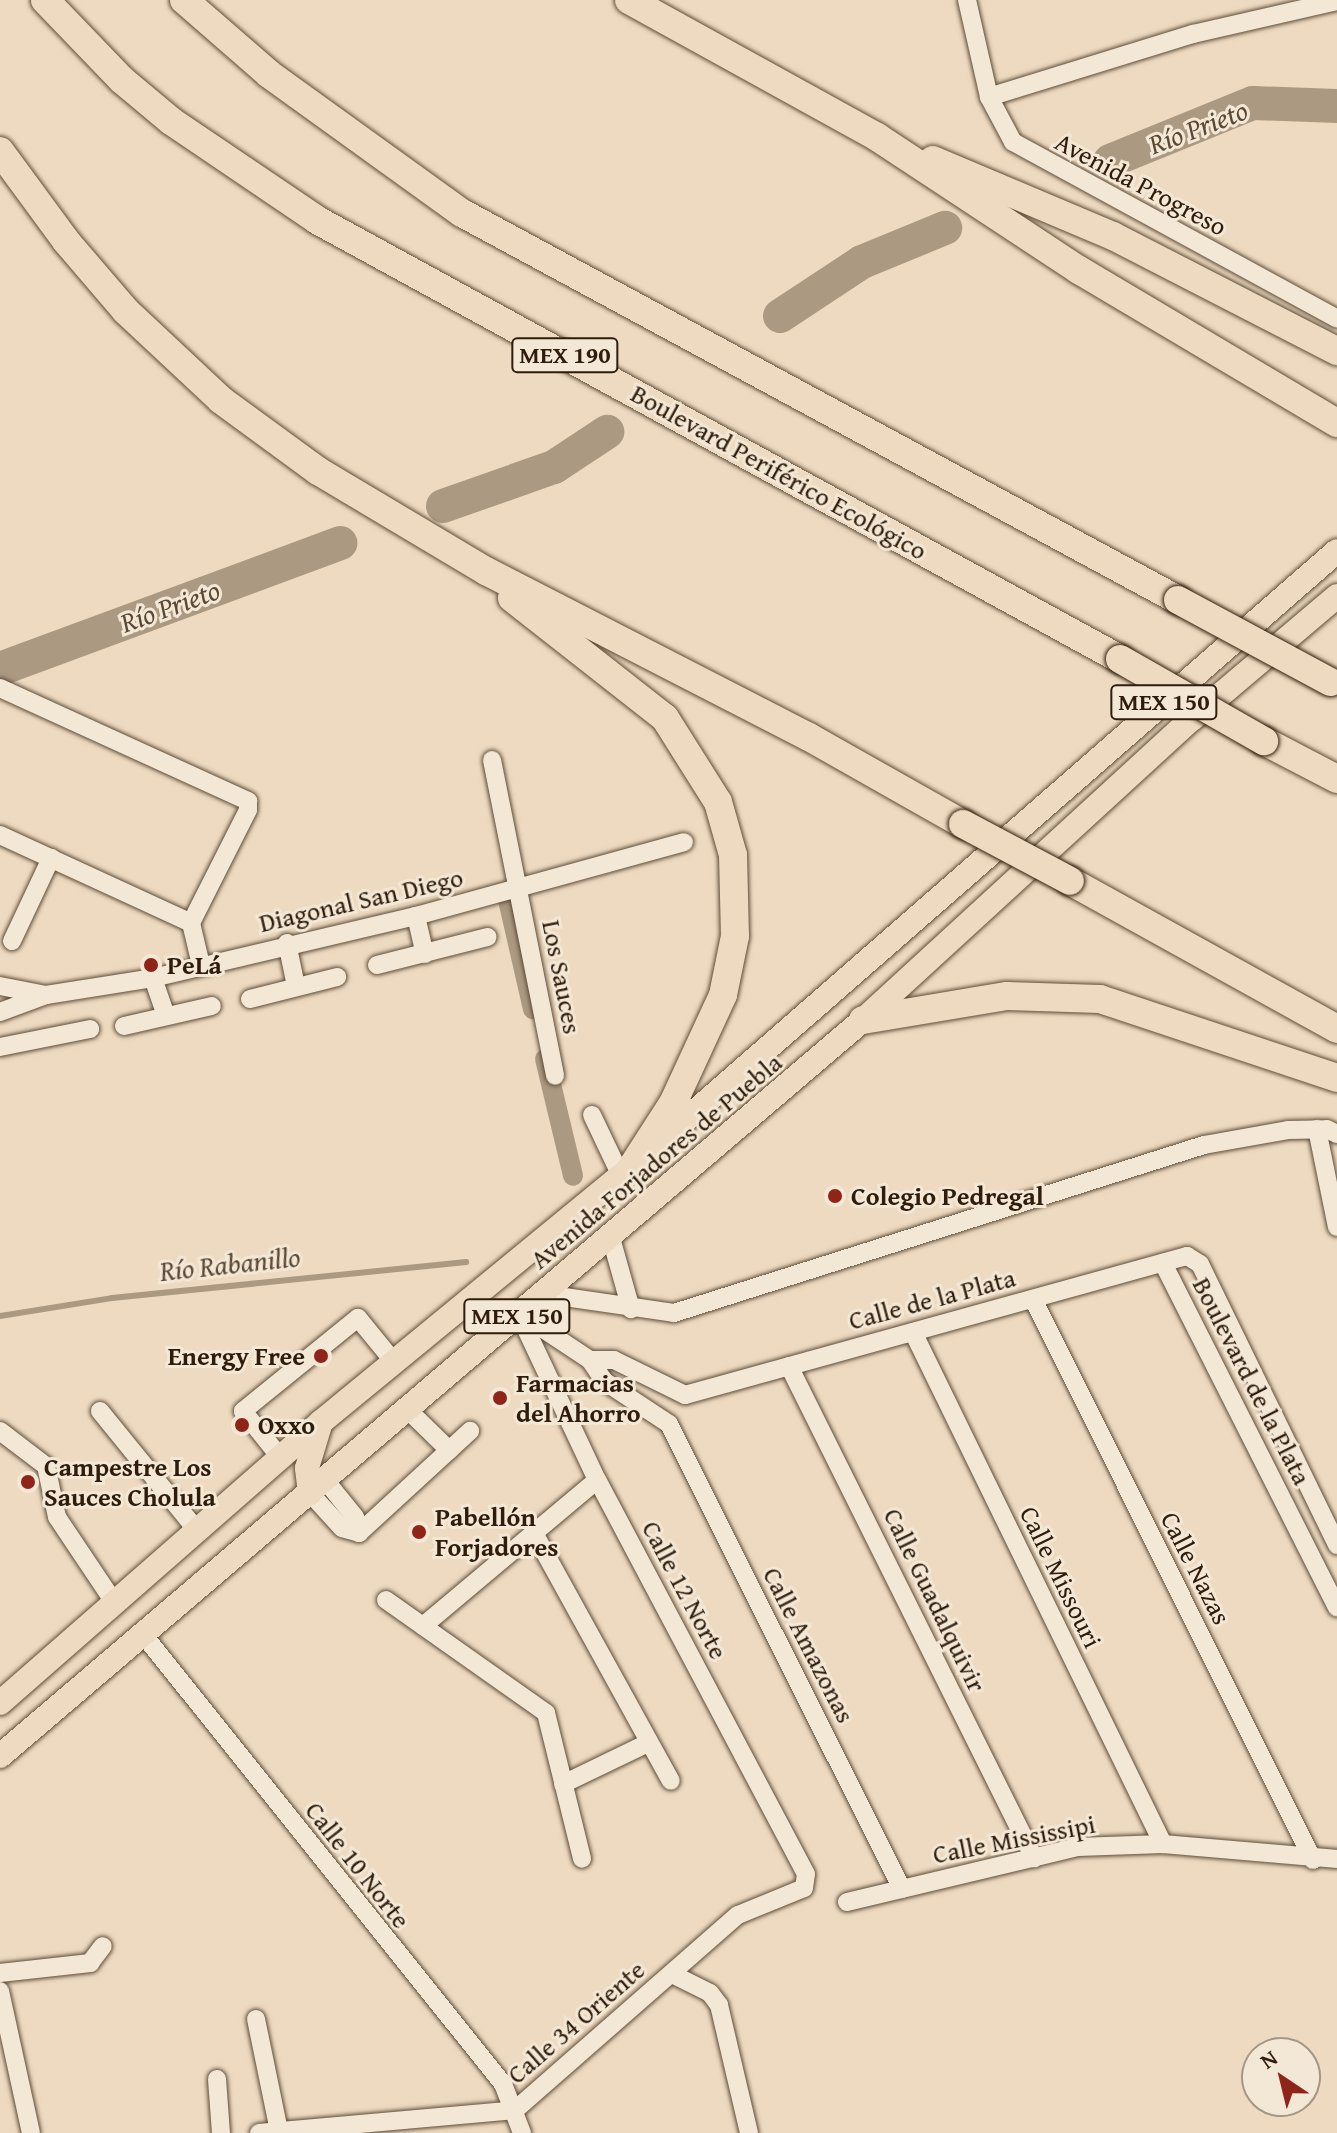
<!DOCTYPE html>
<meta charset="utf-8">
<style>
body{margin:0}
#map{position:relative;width:1337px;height:2133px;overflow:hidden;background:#eddac0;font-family:"Gentium Book Plus",serif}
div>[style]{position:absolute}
.stream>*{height:6px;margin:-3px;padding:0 3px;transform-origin:3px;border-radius:3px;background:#ac9982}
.canal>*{height:20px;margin:-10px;padding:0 10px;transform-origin:10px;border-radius:10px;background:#ac9982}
.river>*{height:34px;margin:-17px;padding:0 17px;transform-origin:17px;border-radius:17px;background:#ac9982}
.roads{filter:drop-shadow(0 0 2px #5e4c38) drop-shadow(0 0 2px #5e4c38)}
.minor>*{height:18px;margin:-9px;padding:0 9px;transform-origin:9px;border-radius:9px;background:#f3e7d6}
.major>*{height:24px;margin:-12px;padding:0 12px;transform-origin:12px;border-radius:12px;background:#eddac0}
.highway>*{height:28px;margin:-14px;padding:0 14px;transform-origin:14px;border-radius:14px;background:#eddac0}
.bridges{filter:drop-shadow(0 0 2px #2f1c0b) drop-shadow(0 0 2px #2f1c0b)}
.highway-bridge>*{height:28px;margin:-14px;padding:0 14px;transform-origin:14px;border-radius:14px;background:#eddac0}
.dots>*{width:22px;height:22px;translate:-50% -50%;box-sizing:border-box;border:4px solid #f3e7d6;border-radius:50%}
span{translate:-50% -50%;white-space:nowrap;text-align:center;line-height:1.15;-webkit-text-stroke:6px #f3e7d6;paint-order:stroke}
.shield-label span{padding:2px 6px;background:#f3e7d6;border:2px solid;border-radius:6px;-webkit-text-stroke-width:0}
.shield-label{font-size:24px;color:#2f1c0b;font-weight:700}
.street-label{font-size:26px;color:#2f1c0b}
.poi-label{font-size:26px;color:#2f1c0b;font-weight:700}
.left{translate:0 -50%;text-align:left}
.right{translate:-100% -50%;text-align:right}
.water-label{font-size:28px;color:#5b4835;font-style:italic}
.north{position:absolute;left:1241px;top:2037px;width:80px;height:80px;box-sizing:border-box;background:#f3e7d6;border:2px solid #a59685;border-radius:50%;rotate:325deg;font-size:22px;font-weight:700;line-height:32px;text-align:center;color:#2f1c0b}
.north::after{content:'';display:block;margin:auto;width:28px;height:36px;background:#8f2418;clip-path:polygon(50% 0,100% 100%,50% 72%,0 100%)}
</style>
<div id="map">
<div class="stream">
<div style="left:0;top:1316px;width:113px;rotate:-9.1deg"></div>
<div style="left:112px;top:1298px;width:356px;rotate:-5.8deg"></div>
</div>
<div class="canal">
<div style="left:508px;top:900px;width:112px;rotate:77.1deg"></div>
<div style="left:545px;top:1059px;width:120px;rotate:76.5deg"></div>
</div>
<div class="river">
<div style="left:1110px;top:161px;width:154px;rotate:-22.1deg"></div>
<div style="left:1253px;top:103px;width:84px;rotate:2deg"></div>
<div style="left:780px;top:316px;width:98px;rotate:-33.4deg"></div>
<div style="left:862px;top:262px;width:90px;rotate:-22.3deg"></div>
<div style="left:443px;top:506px;width:118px;rotate:-19.4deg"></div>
<div style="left:554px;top:467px;width:64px;rotate:-33.4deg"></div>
<div style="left:0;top:669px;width:363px;rotate:-20.3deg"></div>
</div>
<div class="roads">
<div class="minor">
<div style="left:967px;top:0;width:99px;rotate:77.2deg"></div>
<div style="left:989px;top:97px;width:51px;rotate:61.9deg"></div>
<div style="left:1013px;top:142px;width:369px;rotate:28.6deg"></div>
<div style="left:989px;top:97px;width:214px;rotate:-17.2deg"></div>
<div style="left:1193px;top:34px;width:148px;rotate:-12.9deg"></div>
<div style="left:0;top:688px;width:273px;rotate:24.5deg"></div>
<div style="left:248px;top:801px;width:9px;rotate:90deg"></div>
<div style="left:248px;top:810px;width:127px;rotate:116.8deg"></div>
<div style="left:492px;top:760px;width:322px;rotate:78.7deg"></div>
<div style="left:0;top:835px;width:210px;rotate:24.7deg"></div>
<div style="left:191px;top:923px;width:43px;rotate:76.6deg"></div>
<div style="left:416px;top:916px;width:39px;rotate:77deg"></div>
<div style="left:12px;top:941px;width:92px;rotate:-64.8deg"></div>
<div style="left:287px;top:943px;width:44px;rotate:78.2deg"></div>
<div style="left:377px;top:965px;width:114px;rotate:-14.2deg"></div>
<div style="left:153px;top:978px;width:39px;rotate:71deg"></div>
<div style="left:0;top:986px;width:47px;rotate:11.1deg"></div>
<div style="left:250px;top:999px;width:90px;rotate:-14.2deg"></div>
<div style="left:0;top:1012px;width:49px;rotate:-20.3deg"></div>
<div style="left:46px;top:995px;width:108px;rotate:-9deg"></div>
<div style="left:153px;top:978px;width:270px;rotate:-13.3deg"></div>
<div style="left:416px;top:916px;width:278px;rotate:-15.4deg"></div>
<div style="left:124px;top:1026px;width:90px;rotate:-12.8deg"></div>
<div style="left:0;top:1047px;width:92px;rotate:-11.3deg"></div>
<div style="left:592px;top:1115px;width:68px;rotate:64.6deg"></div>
<div style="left:1317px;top:1129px;width:100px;rotate:78.5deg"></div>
<div style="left:611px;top:1238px;width:74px;rotate:74.3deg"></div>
<div style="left:1163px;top:1263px;width:386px;rotate:63.2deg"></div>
<div style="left:544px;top:1294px;width:131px;rotate:8.3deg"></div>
<div style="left:674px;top:1313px;width:556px;rotate:-17.59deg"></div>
<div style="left:1204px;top:1145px;width:85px;rotate:-10.1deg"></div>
<div style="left:1288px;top:1130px;width:39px;rotate:-1deg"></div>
<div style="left:1327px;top:1129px;width:11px;rotate:27deg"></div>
<div style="left:1033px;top:1299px;width:627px;rotate:63.48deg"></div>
<div style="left:522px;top:1315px;width:82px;rotate:33.5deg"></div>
<div style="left:590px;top:1360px;width:25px;rotate:56deg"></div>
<div style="left:604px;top:1381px;width:78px;rotate:33.5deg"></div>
<div style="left:669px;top:1424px;width:520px;rotate:63.39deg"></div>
<div style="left:913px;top:1332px;width:570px;rotate:63.97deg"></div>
<div style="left:590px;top:1360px;width:24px"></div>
<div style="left:614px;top:1360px;width:79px;rotate:26.2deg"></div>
<div style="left:789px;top:1366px;width:550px;rotate:63.53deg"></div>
<div style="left:685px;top:1395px;width:521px;rotate:-15.48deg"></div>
<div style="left:1187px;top:1256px;width:15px;rotate:32deg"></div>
<div style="left:1200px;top:1264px;width:313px;rotate:64deg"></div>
<div style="left:407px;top:1409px;width:59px;rotate:44.3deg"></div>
<div style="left:100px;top:1411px;width:152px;rotate:50.9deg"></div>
<div style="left:0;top:1431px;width:58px;rotate:37.3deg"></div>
<div style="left:46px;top:1466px;width:52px;rotate:77.8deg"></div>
<div style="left:57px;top:1517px;width:102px;rotate:56.2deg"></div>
<div style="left:280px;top:1457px;width:59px;rotate:-128.8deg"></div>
<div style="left:243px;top:1411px;width:148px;rotate:-39deg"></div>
<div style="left:358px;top:1318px;width:57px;rotate:50.7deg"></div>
<div style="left:310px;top:1493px;width:47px;rotate:47.6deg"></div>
<div style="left:342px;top:1528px;width:18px;rotate:16deg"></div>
<div style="left:359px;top:1533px;width:16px;rotate:-104deg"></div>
<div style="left:355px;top:1517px;width:48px;rotate:-129deg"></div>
<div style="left:359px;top:1533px;width:151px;rotate:-42.6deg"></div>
<div style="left:534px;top:1533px;width:283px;rotate:61.1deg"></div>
<div style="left:386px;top:1600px;width:196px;rotate:35.2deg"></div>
<div style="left:546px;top:1713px;width:150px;rotate:76.1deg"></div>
<div style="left:423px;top:1626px;width:227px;rotate:-40deg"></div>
<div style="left:142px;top:1633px;width:578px;rotate:51.32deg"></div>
<div style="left:503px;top:2084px;width:53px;rotate:68.8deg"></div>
<div style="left:563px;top:1784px;width:94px;rotate:-25.8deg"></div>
<div style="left:847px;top:1902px;width:237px;rotate:-13.4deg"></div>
<div style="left:1078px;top:1847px;width:85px;rotate:-2deg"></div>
<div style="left:1163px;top:1844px;width:175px;rotate:4.9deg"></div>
<div style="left:0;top:1973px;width:91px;rotate:-6.3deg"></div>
<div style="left:90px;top:1963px;width:21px;rotate:-53deg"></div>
<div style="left:672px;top:1974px;width:42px;rotate:26.6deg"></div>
<div style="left:710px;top:1993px;width:15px;rotate:53deg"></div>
<div style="left:719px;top:2005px;width:131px;rotate:76.8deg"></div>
<div style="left:0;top:1991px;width:145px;rotate:77.7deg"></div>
<div style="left:256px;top:2019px;width:114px;rotate:78.4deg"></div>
<div style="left:217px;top:2079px;width:54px;rotate:85.8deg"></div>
<div style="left:259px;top:2133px;width:257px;rotate:-5.1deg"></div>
<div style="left:515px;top:2110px;width:296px;rotate:-41.2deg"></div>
<div style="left:738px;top:1915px;width:71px;rotate:-22.2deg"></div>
<div style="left:804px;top:1888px;width:14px;rotate:-82deg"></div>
<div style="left:806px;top:1874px;width:446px;rotate:-117.9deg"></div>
<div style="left:597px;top:1480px;width:183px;rotate:-115.2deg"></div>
</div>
<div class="major">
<div style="left:310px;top:1493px;width:25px;rotate:-97deg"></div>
<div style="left:307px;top:1468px;width:48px;rotate:-73.1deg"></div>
<div style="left:0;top:1703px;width:427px;rotate:-41.2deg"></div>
<div style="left:321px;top:1422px;width:388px;rotate:-39.4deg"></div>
<div style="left:621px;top:1176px;width:950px;rotate:-41.12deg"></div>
<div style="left:0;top:1756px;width:1134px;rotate:-40.46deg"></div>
<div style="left:863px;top:1020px;width:446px;rotate:-42.5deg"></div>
<div style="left:1192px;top:719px;width:190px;rotate:-40.3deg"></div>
</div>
<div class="highway">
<div style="left:45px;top:0;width:111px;rotate:46.1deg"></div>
<div style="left:122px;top:80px;width:64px;rotate:39.9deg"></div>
<div style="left:171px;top:121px;width:176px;rotate:34.1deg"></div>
<div style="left:317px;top:220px;width:915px;rotate:28.67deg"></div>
<div style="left:184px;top:0;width:113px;rotate:41deg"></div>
<div style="left:269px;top:74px;width:238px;rotate:35.8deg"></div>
<div style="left:462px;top:213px;width:814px;rotate:28.39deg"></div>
<div style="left:629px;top:0;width:283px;rotate:28.9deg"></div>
<div style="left:877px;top:137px;width:242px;rotate:33.4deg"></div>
<div style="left:1079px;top:270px;width:300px;rotate:30.7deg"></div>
<div style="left:0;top:151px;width:112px;rotate:53.7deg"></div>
<div style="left:66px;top:241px;width:92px;rotate:49.4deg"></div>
<div style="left:126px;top:311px;width:130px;rotate:43.1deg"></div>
<div style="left:221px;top:400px;width:120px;rotate:36.2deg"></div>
<div style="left:318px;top:471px;width:196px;rotate:30.8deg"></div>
<div style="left:486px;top:571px;width:363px;rotate:27.2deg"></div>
<div style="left:809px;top:737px;width:177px;rotate:29.5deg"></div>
<div style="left:933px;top:160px;width:195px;rotate:22.9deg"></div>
<div style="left:1113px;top:236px;width:252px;rotate:27.2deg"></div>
<div style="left:512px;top:598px;width:194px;rotate:38.1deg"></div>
<div style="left:665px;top:718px;width:99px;rotate:57.8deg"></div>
<div style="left:718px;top:802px;width:55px;rotate:74.2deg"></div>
<div style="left:733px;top:855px;width:81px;rotate:88.6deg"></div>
<div style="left:735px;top:936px;width:60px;rotate:101.5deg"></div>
<div style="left:723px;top:995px;width:119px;rotate:114.8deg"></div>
<div style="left:673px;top:1103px;width:74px;rotate:122.8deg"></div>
<div style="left:1264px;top:741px;width:82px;rotate:27.5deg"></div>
<div style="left:1070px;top:881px;width:305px;rotate:29deg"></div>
<div style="left:863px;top:1020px;width:146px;rotate:-9.5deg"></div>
<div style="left:1007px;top:996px;width:93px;rotate:1.8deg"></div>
<div style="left:1100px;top:999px;width:250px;rotate:18.4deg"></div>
</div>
</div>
<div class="bridges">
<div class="highway-bridge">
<div style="left:1178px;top:600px;width:173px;rotate:28.3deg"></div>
<div style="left:1120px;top:659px;width:166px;rotate:29.7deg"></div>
<div style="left:963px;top:824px;width:121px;rotate:28deg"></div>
</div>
</div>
<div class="dots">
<div style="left:151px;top:965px;background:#8f2418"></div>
<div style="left:835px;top:1196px;background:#8f2418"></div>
<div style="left:321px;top:1356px;background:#8f2418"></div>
<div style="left:500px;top:1398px;background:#8f2418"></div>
<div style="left:242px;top:1425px;background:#8f2418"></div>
<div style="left:28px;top:1482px;background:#8f2418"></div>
<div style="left:419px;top:1532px;background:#8f2418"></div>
</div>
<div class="shield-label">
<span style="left:565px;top:355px">MEX 190</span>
<span style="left:1164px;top:702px">MEX 150</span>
<span style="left:517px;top:1316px">MEX 150</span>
</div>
<div class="street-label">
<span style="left:1141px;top:184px;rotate:28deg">Avenida Progreso</span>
<span style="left:779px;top:472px;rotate:29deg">Boulevard Periférico Ecológico</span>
<span style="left:361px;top:900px;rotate:-13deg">Diagonal San Diego</span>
<span style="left:562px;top:977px;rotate:79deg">Los Sauces</span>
<span style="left:656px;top:1161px;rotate:-40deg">Avenida Forjadores de Puebla</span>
<span style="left:932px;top:1299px;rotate:-15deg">Calle de la Plata</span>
<span style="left:1252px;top:1381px;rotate:63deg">Boulevard de la Plata</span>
<span style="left:1196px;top:1568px;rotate:63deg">Calle Nazas</span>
<span style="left:1061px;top:1577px;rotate:64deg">Calle Missouri</span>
<span style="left:685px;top:1590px;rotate:62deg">Calle 12 Norte</span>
<span style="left:935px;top:1600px;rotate:64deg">Calle Guadalquivir</span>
<span style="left:809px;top:1645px;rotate:63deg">Calle Amazonas</span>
<span style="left:1014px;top:1839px;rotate:-11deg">Calle Mississipi</span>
<span style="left:358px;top:1865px;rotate:52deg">Calle 10 Norte</span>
<span style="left:576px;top:2022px;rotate:-41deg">Calle 34 Oriente</span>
</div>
<div class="poi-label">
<span class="left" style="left:167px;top:965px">PeLá</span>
<span class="left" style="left:851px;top:1196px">Colegio Pedregal</span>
<span class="right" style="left:305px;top:1356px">Energy Free</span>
<span class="left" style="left:516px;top:1398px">Farmacias<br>del Ahorro</span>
<span class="left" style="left:258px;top:1425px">Oxxo</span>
<span class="left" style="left:44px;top:1482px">Campestre Los<br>Sauces Cholula</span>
<span class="left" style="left:435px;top:1532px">Pabellón<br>Forjadores</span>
</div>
<div class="water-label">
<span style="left:1198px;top:127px;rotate:-21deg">Río Prieto</span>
<span style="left:170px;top:606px;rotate:-20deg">Río Prieto</span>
<span style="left:230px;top:1264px;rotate:-6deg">Río Rabanillo</span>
</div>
<div class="north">N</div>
</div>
